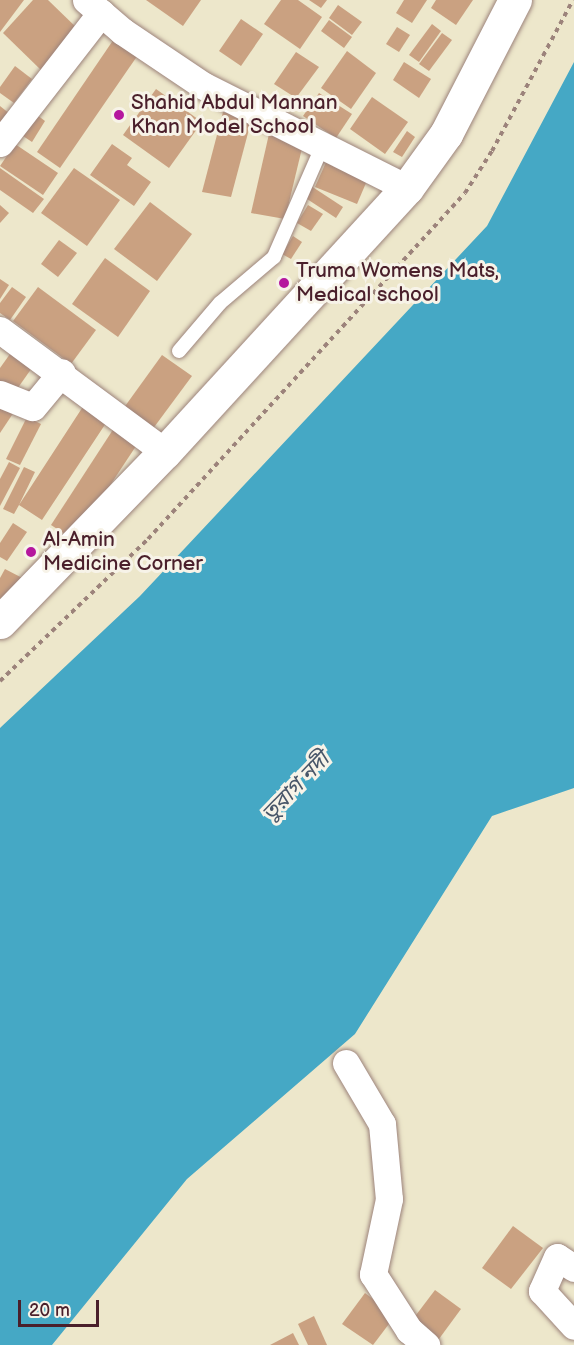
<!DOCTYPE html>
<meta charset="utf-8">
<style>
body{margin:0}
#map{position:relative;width:574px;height:1345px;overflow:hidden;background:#ede7cb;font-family:"Balsamiq Sans","Noto Sans Bengali",sans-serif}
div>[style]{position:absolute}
.water>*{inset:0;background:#45a8c5}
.building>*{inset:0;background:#caa181}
.path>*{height:4px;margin-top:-2px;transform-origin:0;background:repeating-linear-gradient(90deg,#9c837b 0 4.5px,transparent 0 9px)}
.roads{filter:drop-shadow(0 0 2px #9c837b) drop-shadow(0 0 2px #9c837b)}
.service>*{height:14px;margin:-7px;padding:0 7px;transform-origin:7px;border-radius:7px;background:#fff}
.minor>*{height:27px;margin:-13.5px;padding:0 13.5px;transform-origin:13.5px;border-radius:13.5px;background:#fff}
.trunk>*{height:33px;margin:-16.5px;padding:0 16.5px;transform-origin:16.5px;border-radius:16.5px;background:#fff}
.dots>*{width:16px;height:16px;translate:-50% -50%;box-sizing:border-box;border:3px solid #f7f3e8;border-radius:50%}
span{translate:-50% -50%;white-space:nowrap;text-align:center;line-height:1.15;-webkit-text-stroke:6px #f7f3e8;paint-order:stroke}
.poi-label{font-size:21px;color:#4a1f2b}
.left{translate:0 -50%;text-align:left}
.water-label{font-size:22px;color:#485669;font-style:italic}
.scale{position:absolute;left:18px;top:1300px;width:81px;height:27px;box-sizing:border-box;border:3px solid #4a1f2b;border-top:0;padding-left:8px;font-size:18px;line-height:21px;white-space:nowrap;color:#4a1f2b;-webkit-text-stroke:4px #f7f3e8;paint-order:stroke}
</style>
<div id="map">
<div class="water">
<div style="clip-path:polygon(574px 62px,574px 788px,492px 816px,355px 1034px,187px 1179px,52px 1345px,0 1345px,0 728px,140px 596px,487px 226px)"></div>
</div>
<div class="building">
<div style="clip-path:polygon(0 0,24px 0,0 32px)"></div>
<div style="clip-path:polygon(33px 0,48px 0,80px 31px,42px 71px,3px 33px)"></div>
<div style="clip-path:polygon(146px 0,201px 0,183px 26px)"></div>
<div style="clip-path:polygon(281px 0,298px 0,322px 17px,300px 49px,264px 24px)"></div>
<div style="clip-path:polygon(309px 0,327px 0,321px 8px)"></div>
<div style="clip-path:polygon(404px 0,427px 0,412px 23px,396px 13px)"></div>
<div style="clip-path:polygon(436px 0,473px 0,456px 25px,431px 8px)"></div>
<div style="clip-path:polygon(338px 5px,362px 22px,352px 35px,329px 18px)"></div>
<div style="clip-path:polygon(241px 19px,263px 34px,241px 66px,219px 51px)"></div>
<div style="clip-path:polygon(329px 20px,352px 37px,344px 48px,321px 31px)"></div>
<div style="clip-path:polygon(432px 24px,441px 31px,419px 62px,409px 55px)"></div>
<div style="clip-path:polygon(397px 27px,410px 35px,399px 52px,386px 44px)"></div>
<div style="clip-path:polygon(442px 33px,452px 40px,429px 71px,419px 64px)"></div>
<div style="clip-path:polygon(116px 36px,140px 52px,60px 168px,37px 152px)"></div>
<div style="clip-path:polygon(347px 51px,376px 73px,351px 109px,321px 88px)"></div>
<div style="clip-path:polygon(296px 52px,319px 67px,296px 98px,274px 84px)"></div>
<div style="clip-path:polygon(404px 62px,431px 79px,419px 98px,393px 80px)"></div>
<div style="clip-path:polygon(15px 66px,32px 79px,14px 103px,0 93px,0 87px)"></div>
<div style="clip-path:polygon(156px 89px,202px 122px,169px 168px,123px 135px)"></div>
<div style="clip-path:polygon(319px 93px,352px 114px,336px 138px,303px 116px)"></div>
<div style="clip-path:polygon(372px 97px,408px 122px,385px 154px,350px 129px)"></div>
<div style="clip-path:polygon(0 106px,10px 114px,0 126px)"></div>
<div style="clip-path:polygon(33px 112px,45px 121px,32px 142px,17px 132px)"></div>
<div style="clip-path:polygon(223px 112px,252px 118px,231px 197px,202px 192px)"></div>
<div style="clip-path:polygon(407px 131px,415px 137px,402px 157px,393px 152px)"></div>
<div style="clip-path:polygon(269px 134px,304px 140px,285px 219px,251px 213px)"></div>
<div style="clip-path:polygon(15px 144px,58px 173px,43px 195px,0 166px)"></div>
<div style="clip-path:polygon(112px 144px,132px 158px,127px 165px,151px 182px,134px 206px,90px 175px)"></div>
<div style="clip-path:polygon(327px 160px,369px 176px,357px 204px,315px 187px)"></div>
<div style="clip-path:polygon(0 168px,44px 199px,33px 213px,0 190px)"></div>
<div style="clip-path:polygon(74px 168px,120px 200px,87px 246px,41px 213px)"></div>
<div style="clip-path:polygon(311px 186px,343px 207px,336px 218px,304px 197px)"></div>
<div style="clip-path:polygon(150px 202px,192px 234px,157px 281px,114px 249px)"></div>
<div style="clip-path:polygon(0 205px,9px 213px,0 223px)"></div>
<div style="clip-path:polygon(308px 205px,323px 214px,311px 231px,297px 223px)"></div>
<div style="clip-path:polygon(293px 236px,302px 242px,291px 259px,282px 254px)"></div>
<div style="clip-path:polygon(59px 240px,77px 253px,58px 277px,41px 264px)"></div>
<div style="clip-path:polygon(105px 258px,150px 291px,118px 337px,72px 304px)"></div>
<div style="clip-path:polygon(0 279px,9px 285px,0 299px)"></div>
<div style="clip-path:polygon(12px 287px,26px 297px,10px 320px,0 313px,0 303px)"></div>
<div style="clip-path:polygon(38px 287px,96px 330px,71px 364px,13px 321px)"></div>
<div style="clip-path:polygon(20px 340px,41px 355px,15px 392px,0 381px,0 368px)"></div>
<div style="clip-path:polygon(162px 355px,192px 376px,152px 430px,123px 409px)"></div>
<div style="clip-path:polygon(0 403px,14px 412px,0 433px)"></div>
<div style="clip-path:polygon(84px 405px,108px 420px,42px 520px,19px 505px,14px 514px,3px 509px,24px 467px,35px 472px,19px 505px)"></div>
<div style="clip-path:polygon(27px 417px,41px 424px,20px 465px,6px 459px)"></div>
<div style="clip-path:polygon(116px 425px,140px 440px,74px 540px,51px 525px)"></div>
<div style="clip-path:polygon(9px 462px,20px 468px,0 506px,0 479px)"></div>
<div style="clip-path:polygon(13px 523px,27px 532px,7px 561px,0 557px,0 543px)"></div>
<div style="clip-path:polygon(5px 569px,30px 582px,0 599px,0 578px)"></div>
<div style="clip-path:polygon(513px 1226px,543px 1248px,511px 1289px,482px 1268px)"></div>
<div style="clip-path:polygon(435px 1290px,461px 1309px,436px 1343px,410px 1323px)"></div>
<div style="clip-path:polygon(365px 1293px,395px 1316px,373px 1345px,342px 1324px)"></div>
<div style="clip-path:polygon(314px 1316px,327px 1345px,308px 1345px,298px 1324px)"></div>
<div style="clip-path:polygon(293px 1333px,299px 1345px,270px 1345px)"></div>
</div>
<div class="path">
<div style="left:0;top:681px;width:205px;rotate:-43.8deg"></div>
<div style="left:148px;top:539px;width:469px;rotate:-47.5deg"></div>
<div style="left:465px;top:193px;width:50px;rotate:-57.3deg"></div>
<div style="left:492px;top:151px;width:171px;rotate:-61.8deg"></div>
</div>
<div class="roads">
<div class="service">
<div style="left:179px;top:351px;width:63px;rotate:-49.5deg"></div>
<div style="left:220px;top:303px;width:71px;rotate:-40.4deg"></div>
<div style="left:274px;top:257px;width:120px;rotate:-66.4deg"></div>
</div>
<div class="minor">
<div style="left:86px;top:0;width:48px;rotate:40.7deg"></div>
<div style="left:122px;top:31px;width:99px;rotate:33.9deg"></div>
<div style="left:204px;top:86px;width:227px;rotate:26.7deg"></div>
<div style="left:0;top:143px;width:165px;rotate:-52.2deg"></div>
<div style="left:0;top:330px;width:205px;rotate:36.5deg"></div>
<div style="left:0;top:394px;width:35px;rotate:22deg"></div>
<div style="left:33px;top:407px;width:45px;rotate:-50.4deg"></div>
<div style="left:346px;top:1063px;width:71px;rotate:59.5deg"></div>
<div style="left:382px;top:1124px;width:75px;rotate:84.7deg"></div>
<div style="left:389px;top:1199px;width:77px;rotate:102deg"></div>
<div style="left:373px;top:1274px;width:67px;rotate:57.3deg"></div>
<div style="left:409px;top:1330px;width:23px;rotate:41deg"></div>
<div style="left:574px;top:1268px;width:20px;rotate:-147deg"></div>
<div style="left:557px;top:1257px;width:37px;rotate:114deg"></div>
<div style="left:542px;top:1291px;width:47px;rotate:47.6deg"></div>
</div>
<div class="trunk">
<div style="left:0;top:622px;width:237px;rotate:-45.9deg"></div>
<div style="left:165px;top:452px;width:358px;rotate:-47.5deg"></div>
<div style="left:407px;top:188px;width:67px;rotate:-54.2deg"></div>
<div style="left:446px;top:134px;width:151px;rotate:-62.8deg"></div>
</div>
</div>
<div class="dots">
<div style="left:119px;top:115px;background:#b5179e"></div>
<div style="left:284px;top:283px;background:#b5179e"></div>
<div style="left:31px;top:552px;background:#b5179e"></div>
</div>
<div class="poi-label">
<span class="left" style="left:131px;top:115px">Shahid Abdul Mannan<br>Khan Model School</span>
<span class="left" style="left:296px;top:283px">Truma Womens Mats,<br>Medical school</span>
<span class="left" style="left:43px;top:552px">Al-Amin<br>Medicine Corner</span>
</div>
<div class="water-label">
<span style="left:296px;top:787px;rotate:-46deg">তুরাগ নদী</span>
</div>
<div class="scale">20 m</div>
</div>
